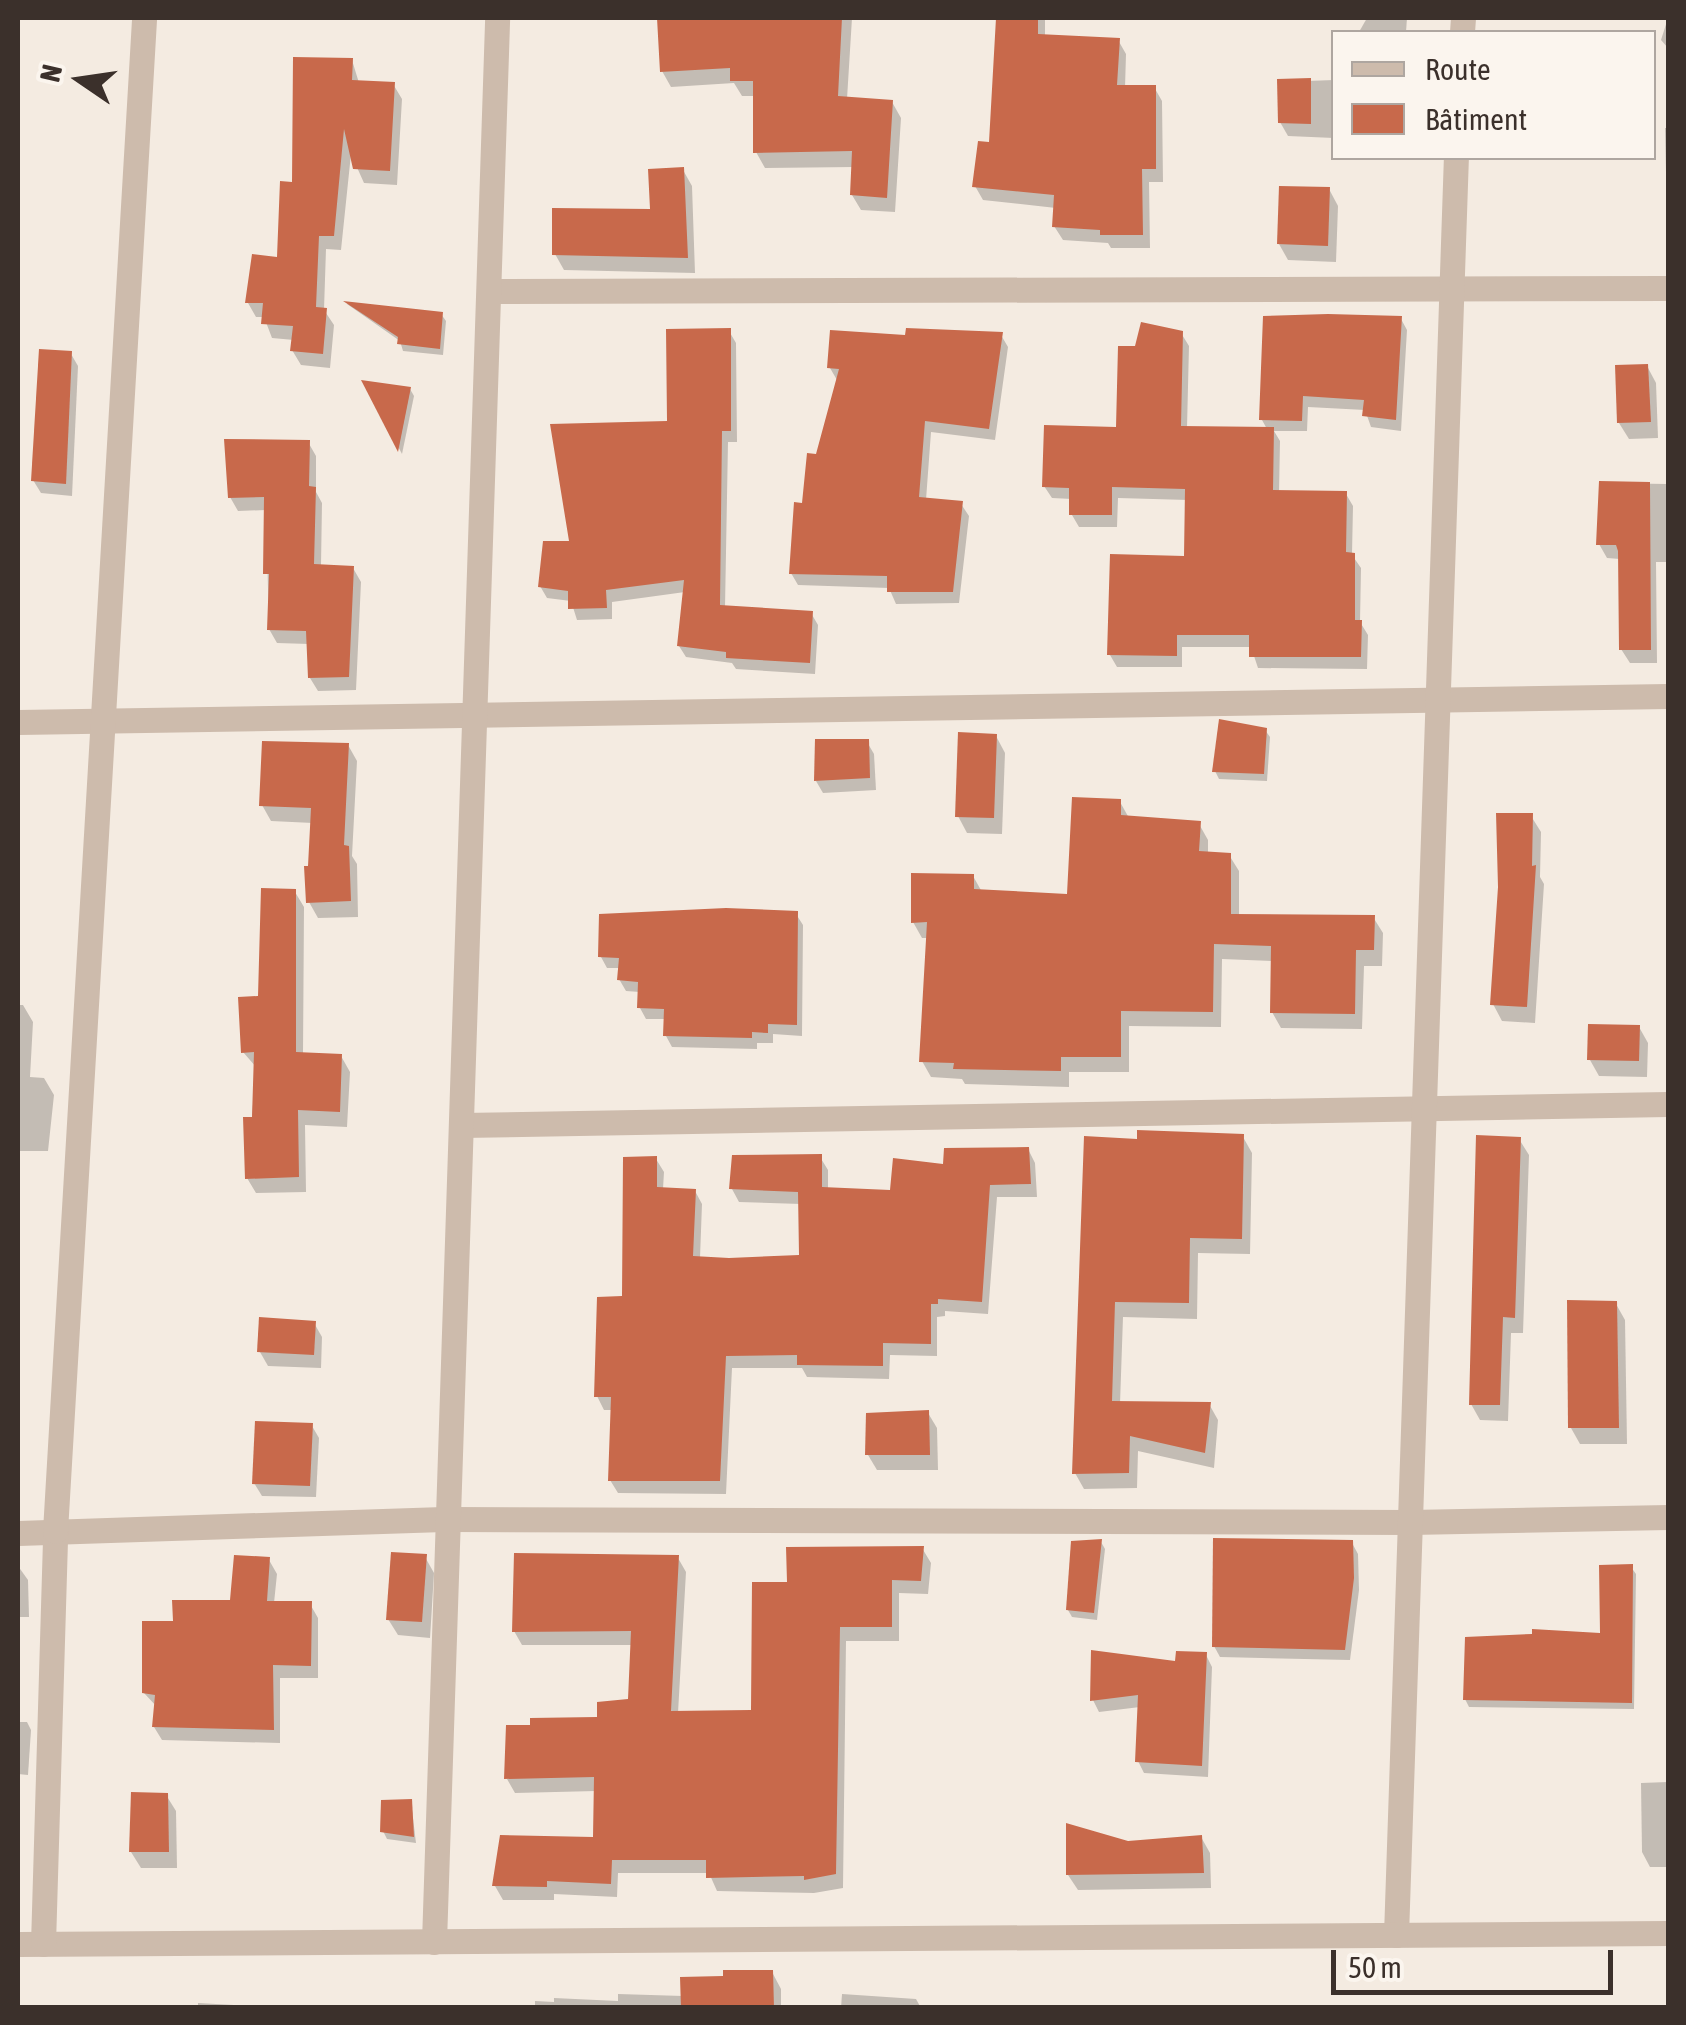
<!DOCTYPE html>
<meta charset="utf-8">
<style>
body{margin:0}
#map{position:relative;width:1686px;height:2025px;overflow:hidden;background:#f4ebe1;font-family:"Asap Condensed",sans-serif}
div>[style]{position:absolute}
.shadow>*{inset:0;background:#0003}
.building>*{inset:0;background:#c8694b}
.street>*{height:25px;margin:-12.5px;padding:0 12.5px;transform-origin:12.5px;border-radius:12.5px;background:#cdbbac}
span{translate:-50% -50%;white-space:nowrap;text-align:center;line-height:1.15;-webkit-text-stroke:8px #fbf5ee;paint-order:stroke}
.frame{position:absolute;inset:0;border:20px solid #3b302b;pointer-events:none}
.legend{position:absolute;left:1331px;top:30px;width:325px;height:130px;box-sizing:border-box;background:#fbf5ee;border:2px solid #aea6a0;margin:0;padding:12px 18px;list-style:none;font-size:30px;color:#3b302b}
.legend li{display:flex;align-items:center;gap:20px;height:50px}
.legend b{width:50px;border:2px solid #aea6a0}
.north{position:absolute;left:30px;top:30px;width:100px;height:100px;-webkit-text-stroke:8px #fbf5ee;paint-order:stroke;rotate:283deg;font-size:28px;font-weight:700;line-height:40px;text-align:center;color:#3b302b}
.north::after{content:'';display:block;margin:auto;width:35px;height:45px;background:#3b302b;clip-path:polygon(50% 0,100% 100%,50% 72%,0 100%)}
.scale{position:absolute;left:1331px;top:1950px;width:282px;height:45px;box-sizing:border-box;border:5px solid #3b302b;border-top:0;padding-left:12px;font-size:30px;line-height:35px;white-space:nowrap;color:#3b302b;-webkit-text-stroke:8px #fbf5ee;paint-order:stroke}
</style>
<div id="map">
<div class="shadow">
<div style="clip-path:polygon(660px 18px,852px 18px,847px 99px,892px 102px,901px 118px,895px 212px,861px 210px,852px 195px,854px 167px,765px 168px,756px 152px,755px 96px,742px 96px,734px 83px,671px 87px,662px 71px)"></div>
<div style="clip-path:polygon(999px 18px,1045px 18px,1045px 37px,1118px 40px,1126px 54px,1125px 88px,1154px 87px,1162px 101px,1163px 182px,1149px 182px,1150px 248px,1111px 248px,1108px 243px,1063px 240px,1054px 226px,1056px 208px,983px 200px,975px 186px,992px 145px,998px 92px)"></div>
<div style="clip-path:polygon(1367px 18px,1407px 18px,1406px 32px,1359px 32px)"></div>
<div style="clip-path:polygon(1668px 18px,1668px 48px,1661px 40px)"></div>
<div style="clip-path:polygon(352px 60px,359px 83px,393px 84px,402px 99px,397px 185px,364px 183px,351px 154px,341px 250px,326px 249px,324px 310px,334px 325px,330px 368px,301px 365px,292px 350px,294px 340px,272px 338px,264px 317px,256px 317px,248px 303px,279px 260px,294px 185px)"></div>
<div style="clip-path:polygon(1334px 80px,1334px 138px,1288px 136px,1280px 122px,1280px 82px)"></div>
<div style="clip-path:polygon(1665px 128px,1668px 128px,1668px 177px,1666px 173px)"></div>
<div style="clip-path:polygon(683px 170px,692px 186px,695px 273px,564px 270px,555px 254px,653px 211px)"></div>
<div style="clip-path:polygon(1329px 189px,1338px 206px,1336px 262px,1288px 260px,1279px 244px)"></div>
<div style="clip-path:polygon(347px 304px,441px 314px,446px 321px,443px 355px,403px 351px,400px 341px)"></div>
<div style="clip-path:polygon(1401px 319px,1407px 330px,1401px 431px,1371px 427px,1365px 410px,1308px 407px,1307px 431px,1274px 431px,1280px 441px,1279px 493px,1346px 494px,1353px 506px,1352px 555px,1361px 568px,1360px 622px,1368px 635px,1367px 669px,1258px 668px,1251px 647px,1182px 647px,1182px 667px,1117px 667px,1110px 655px,1186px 559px,1188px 500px,1118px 498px,1117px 527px,1079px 527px,1072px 515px,1072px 499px,1052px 498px,1044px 486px,1119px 430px,1137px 349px,1181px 333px,1189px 346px,1187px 428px,1267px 429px,1262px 420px)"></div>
<div style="clip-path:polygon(729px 331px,736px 343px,737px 442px,728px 442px,725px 608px,811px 613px,818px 625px,815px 674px,736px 669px,732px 663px,686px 657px,679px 646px,685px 592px,612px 602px,612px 619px,577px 620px,571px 601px,547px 598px,540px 586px,670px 424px)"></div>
<div style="clip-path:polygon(1001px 335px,1008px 347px,995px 440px,931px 432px,926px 500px,961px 504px,969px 516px,959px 603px,896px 604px,889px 588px,798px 585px,791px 573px,837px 380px,830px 368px,907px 338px)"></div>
<div style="clip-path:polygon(71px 354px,78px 366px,72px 496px,41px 493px,33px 480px)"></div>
<div style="clip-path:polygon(1647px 366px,1656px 383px,1658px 438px,1629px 439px,1619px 423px)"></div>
<div style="clip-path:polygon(365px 383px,410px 389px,414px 396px,402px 454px)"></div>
<div style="clip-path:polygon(308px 442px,316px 456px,316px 492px,322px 503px,321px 566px,353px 568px,361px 582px,356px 690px,318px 691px,310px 678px,309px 644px,277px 643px,269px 629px,266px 510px,238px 511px,230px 497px)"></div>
<div style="clip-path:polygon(1601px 483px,1668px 484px,1668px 562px,1656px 562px,1657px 663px,1630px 663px,1621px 649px,1620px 559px,1607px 558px,1599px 544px)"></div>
<div style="clip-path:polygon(1265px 730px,1270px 737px,1267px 781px,1219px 779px,1215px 771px)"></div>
<div style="clip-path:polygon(996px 736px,1005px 753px,1002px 834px,967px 833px,958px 816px)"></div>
<div style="clip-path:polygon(867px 742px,874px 754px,876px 790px,823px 793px,816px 781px)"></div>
<div style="clip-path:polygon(348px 745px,357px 761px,352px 856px,357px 864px,358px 917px,318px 918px,309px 902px,313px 823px,271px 821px,262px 805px)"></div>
<div style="clip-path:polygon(1120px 802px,1129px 818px,1199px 824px,1208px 840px,1208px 854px,1229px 855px,1239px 871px,1239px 916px,1373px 917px,1383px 933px,1382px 966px,1364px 966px,1362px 1029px,1281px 1028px,1272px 1012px,1273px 961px,1222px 959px,1221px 1027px,1129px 1026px,1129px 1072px,1069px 1072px,1069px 1087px,965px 1084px,962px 1079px,931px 1077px,922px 1061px,928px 938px,922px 938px,913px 922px,973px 876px,982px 892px,1070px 896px)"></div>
<div style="clip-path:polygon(1531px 816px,1541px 832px,1540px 877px,1544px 884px,1535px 1023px,1502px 1021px,1493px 1004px)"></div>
<div style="clip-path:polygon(295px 892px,304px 907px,303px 1055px,341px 1056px,350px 1072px,347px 1127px,305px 1125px,306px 1192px,256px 1193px,247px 1178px,256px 1067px,243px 1052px)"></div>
<div style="clip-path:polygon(796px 914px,803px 925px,802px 1036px,773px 1034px,773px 1043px,757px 1043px,757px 1049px,672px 1047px,666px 1036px,666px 1019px,646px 1019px,640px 1008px,640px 992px,626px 991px,619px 979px,621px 968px,607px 968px,601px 957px)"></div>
<div style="clip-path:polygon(18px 1005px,23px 1005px,33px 1022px,30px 1077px,44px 1078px,54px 1095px,48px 1151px,18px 1151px)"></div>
<div style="clip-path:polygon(1639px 1027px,1648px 1043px,1647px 1077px,1599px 1076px,1590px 1060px)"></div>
<div style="clip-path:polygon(1243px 1137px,1252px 1153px,1250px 1254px,1198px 1253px,1197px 1319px,1123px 1317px,1120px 1404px,1209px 1404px,1218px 1420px,1214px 1468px,1138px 1451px,1137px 1488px,1084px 1489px,1075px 1473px,1139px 1141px)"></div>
<div style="clip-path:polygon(1519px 1139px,1529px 1155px,1523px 1333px,1511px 1333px,1508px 1421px,1480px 1420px,1471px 1404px)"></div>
<div style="clip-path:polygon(1028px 1149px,1035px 1163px,1037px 1197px,997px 1197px,988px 1314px,945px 1311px,945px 1316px,937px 1317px,937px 1356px,890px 1355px,889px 1379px,807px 1377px,802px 1368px,732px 1368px,726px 1494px,618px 1493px,610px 1480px,613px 1410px,604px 1410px,597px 1396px,625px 1299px,656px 1159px,664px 1172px,663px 1189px,695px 1191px,702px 1204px,700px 1258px,802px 1258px,801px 1204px,739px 1202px,732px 1189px,820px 1157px,828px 1170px,828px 1190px,892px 1193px,946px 1166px)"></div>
<div style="clip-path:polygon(1616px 1304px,1625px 1320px,1627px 1444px,1580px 1444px,1571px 1428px)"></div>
<div style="clip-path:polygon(314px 1323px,322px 1337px,321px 1368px,268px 1366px,260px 1352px)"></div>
<div style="clip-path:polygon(928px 1413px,937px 1428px,938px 1470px,877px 1470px,868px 1455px)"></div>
<div style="clip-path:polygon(312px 1426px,319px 1438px,316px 1497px,262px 1496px,254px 1483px)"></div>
<div style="clip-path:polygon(1101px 1542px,1105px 1549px,1097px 1620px,1072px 1617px,1068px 1610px)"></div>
<div style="clip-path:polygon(1352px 1543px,1358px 1554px,1359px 1590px,1350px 1660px,1220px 1657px,1214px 1646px)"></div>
<div style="clip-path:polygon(922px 1548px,931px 1563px,928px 1594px,899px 1593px,899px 1641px,846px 1641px,843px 1888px,814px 1893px,717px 1891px,709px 1873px,618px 1873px,617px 1897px,554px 1894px,554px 1900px,503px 1900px,495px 1886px,595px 1840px,596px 1791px,515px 1793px,507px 1779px,630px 1702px,633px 1645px,522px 1645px,514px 1631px,678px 1558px,686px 1572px,678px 1713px,754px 1713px,789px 1585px)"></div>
<div style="clip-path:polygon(425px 1557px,434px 1573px,430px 1638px,398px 1635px,388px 1619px)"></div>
<div style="clip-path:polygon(269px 1560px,277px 1574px,274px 1603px,310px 1604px,318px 1618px,318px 1678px,280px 1678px,280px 1743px,162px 1740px,154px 1727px,157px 1707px,144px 1693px,175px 1624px,232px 1602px)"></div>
<div style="clip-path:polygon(18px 1566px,28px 1580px,29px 1617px,18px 1617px)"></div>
<div style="clip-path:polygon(1631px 1567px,1636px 1574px,1634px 1709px,1469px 1707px,1465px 1699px,1602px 1635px)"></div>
<div style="clip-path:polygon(1206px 1655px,1212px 1667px,1208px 1777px,1144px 1773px,1138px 1761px,1140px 1707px,1099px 1712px,1093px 1700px)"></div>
<div style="clip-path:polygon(18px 1722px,27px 1722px,31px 1730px,28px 1775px,18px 1774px)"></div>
<div style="clip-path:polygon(1668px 1782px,1668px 1867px,1650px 1867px,1642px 1852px,1641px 1783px)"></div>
<div style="clip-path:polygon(166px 1795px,176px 1811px,177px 1868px,141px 1868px,131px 1852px)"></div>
<div style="clip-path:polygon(411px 1802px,416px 1843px,387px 1839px,383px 1831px)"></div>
<div style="clip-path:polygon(1201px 1837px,1210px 1853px,1211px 1888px,1078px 1890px,1068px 1875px)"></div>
<div style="clip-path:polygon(772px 1972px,781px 1989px,781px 2008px,535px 2008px,535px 2001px,554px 2002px,554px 1998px,618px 2001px,618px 1994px,683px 1996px)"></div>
<div style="clip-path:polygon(842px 1994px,916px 1999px,921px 2008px,841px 2008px)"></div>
<div style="clip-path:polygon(198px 2003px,234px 2005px,235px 2008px,198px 2008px)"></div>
</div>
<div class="building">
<div style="clip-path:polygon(657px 18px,842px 18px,838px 96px,893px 100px,887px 198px,850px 195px,852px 151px,753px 153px,753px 81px,730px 81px,730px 68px,660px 72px)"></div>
<div style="clip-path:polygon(996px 18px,1038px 18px,1038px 34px,1120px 38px,1117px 85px,1156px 85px,1156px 169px,1142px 169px,1143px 235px,1100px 235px,1100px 230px,1052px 227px,1054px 195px,972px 187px,978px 141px,989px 142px)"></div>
<div style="clip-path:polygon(293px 57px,353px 58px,352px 80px,395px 82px,390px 171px,353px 169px,344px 129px,334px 236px,319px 236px,316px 307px,327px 308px,323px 354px,290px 351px,293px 326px,261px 324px,263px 303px,245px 303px,252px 254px,277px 257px,280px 181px,292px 182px)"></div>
<div style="clip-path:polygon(1311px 78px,1311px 124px,1278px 123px,1277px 79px)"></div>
<div style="clip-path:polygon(684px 167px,688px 258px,552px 255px,552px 208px,650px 209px,648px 169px)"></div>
<div style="clip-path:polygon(1279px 186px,1330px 187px,1328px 246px,1277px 244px)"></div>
<div style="clip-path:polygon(343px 301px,443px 312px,440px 349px,397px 344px,398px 337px)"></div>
<div style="clip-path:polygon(1328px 314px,1402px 316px,1396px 420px,1362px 416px,1364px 400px,1303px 396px,1302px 421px,1259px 420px,1263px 316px)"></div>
<div style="clip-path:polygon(1141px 322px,1183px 331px,1181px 426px,1274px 427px,1273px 490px,1347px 491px,1346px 552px,1355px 553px,1355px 620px,1362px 620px,1361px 657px,1249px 657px,1249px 635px,1177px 635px,1177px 656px,1107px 655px,1110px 554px,1184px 556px,1185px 489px,1112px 487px,1112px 515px,1069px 515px,1069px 488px,1042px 487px,1044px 425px,1116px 427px,1118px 346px,1135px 346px)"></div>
<div style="clip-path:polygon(731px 328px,731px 431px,722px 431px,720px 605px,813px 611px,810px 663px,726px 658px,726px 652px,677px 646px,684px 580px,606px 590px,607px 608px,568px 609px,568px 591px,538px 587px,543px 541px,569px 541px,550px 424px,667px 421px,666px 329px)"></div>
<div style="clip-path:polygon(906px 328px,1003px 332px,989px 429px,925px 421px,919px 497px,963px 501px,953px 592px,887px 592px,887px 576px,789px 574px,794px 502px,802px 503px,807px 453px,816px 454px,839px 369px,827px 368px,830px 330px,905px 335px)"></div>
<div style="clip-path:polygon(39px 349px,72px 351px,66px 484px,31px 481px)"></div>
<div style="clip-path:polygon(1648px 364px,1651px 422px,1617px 423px,1615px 365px)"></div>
<div style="clip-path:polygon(361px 380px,411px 387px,398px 452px)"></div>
<div style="clip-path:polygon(224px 439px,310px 440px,309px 486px,316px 487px,314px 564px,354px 566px,349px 677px,308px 678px,306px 631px,267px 630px,269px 574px,263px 574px,264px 497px,228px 498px)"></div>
<div style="clip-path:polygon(1599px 481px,1650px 482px,1651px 650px,1619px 650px,1618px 551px,1616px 545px,1596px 545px)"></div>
<div style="clip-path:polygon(1219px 719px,1267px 728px,1264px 774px,1212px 772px)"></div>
<div style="clip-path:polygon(958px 732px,997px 734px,994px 818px,955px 817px)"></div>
<div style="clip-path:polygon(815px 739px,869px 739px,870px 778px,814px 781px)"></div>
<div style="clip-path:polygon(262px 741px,349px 743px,344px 845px,349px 846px,351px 901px,306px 903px,304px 866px,308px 866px,311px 808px,259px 806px)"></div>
<div style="clip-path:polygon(1072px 797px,1121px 799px,1121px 815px,1201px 821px,1199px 851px,1231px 853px,1231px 914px,1375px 915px,1374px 950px,1356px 950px,1355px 1014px,1270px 1013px,1271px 946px,1214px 944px,1213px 1012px,1121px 1011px,1121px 1057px,1061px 1057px,1061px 1071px,953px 1069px,954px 1063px,919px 1062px,927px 922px,911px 923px,911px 873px,974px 874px,974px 889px,1067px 894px)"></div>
<div style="clip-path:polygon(1496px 813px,1533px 813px,1532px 866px,1536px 865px,1527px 1007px,1490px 1005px,1498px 887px)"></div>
<div style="clip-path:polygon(261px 888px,296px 889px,296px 1052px,342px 1054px,340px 1112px,298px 1110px,299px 1177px,245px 1179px,243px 1117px,252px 1117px,254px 1052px,241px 1053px,238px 997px,258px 996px)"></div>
<div style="clip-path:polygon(726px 908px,798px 911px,797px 1025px,768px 1024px,768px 1033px,752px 1032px,752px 1038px,663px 1036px,664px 1009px,637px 1008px,638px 982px,617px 980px,619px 958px,598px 957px,599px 914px)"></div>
<div style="clip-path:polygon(1588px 1024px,1640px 1025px,1639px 1061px,1587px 1060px)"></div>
<div style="clip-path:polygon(1137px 1130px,1244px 1134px,1242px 1239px,1190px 1238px,1189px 1303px,1115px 1302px,1112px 1401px,1211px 1402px,1205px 1453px,1130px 1436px,1129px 1473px,1072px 1474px,1084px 1136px,1137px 1139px)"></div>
<div style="clip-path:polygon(1476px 1135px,1521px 1137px,1515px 1318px,1503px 1317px,1500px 1405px,1469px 1405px)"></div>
<div style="clip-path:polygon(1029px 1147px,1031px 1184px,990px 1185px,982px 1302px,938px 1299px,938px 1304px,931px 1304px,931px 1344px,883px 1343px,883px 1366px,797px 1365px,797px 1355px,726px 1356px,720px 1481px,608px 1481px,611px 1397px,594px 1397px,597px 1297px,622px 1296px,623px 1157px,657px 1156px,657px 1187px,696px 1189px,693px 1256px,729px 1258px,799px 1255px,798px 1192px,729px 1189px,732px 1155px,822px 1154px,822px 1187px,890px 1190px,893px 1158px,943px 1164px,944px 1148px)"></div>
<div style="clip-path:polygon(1567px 1300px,1617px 1301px,1619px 1428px,1568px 1428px)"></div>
<div style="clip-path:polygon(259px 1317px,316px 1321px,314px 1355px,257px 1352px)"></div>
<div style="clip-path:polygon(929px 1410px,930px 1455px,865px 1455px,866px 1413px)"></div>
<div style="clip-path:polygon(255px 1421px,313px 1423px,310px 1486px,252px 1484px)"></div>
<div style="clip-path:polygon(1213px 1538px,1353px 1540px,1354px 1578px,1345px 1650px,1212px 1647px)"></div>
<div style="clip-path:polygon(1102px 1539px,1094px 1613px,1066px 1610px,1071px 1541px)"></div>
<div style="clip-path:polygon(924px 1546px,921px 1581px,892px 1580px,892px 1627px,840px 1627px,836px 1874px,804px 1880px,804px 1876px,706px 1878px,706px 1860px,612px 1860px,611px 1884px,547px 1881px,547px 1887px,492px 1886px,500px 1835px,593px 1837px,594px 1777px,504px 1779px,506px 1725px,530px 1725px,530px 1718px,597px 1717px,597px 1702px,628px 1699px,631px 1631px,512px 1632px,514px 1553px,679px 1555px,671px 1711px,751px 1710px,752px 1582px,787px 1582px,786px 1547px)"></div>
<div style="clip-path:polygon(391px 1552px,427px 1554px,422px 1622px,386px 1620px)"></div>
<div style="clip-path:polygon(234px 1555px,270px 1557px,267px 1601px,312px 1601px,311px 1666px,273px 1665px,274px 1730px,152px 1727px,155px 1695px,142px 1693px,142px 1621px,173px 1621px,172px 1600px,230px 1600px)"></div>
<div style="clip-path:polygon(1633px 1564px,1632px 1703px,1463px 1700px,1465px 1637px,1532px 1634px,1532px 1629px,1600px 1633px,1599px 1565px)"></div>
<div style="clip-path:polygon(1091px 1650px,1175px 1661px,1176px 1651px,1207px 1652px,1202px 1766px,1135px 1762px,1138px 1695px,1090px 1701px)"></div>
<div style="clip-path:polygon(131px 1792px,168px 1793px,169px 1852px,129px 1852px)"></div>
<div style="clip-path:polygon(412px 1799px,414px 1837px,380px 1832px,381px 1800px)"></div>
<div style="clip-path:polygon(1066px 1823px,1128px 1841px,1202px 1835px,1204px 1873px,1066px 1875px)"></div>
<div style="clip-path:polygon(723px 1970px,773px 1970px,774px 2008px,681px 2008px,680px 1977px,723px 1976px)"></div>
</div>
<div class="street">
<div style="left:1462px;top:32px;width:14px;rotate:-86deg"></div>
<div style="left:491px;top:291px;width:1177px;rotate:-0.15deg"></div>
<div style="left:18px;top:722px;width:1650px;rotate:-0.9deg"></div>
<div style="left:461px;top:1125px;width:1207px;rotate:-1deg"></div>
<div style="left:18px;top:1533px;width:433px;rotate:-1.9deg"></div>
<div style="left:451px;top:1519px;width:959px;rotate:0.18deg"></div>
<div style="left:1410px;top:1522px;width:258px;rotate:-1.1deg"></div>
<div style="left:1396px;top:1935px;width:1778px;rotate:-88.07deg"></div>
<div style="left:434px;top:1942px;width:1925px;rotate:-88.12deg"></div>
<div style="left:18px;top:1944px;width:1650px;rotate:-0.38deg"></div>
<div style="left:43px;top:1944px;width:413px;rotate:-88.3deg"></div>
<div style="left:55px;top:1531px;width:1516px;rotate:-86.63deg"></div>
</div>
<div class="frame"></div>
<ul class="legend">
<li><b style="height:12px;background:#cdbbac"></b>Route</li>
<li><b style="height:28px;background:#c8694b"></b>Bâtiment</li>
</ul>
<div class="north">N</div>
<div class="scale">50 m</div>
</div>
